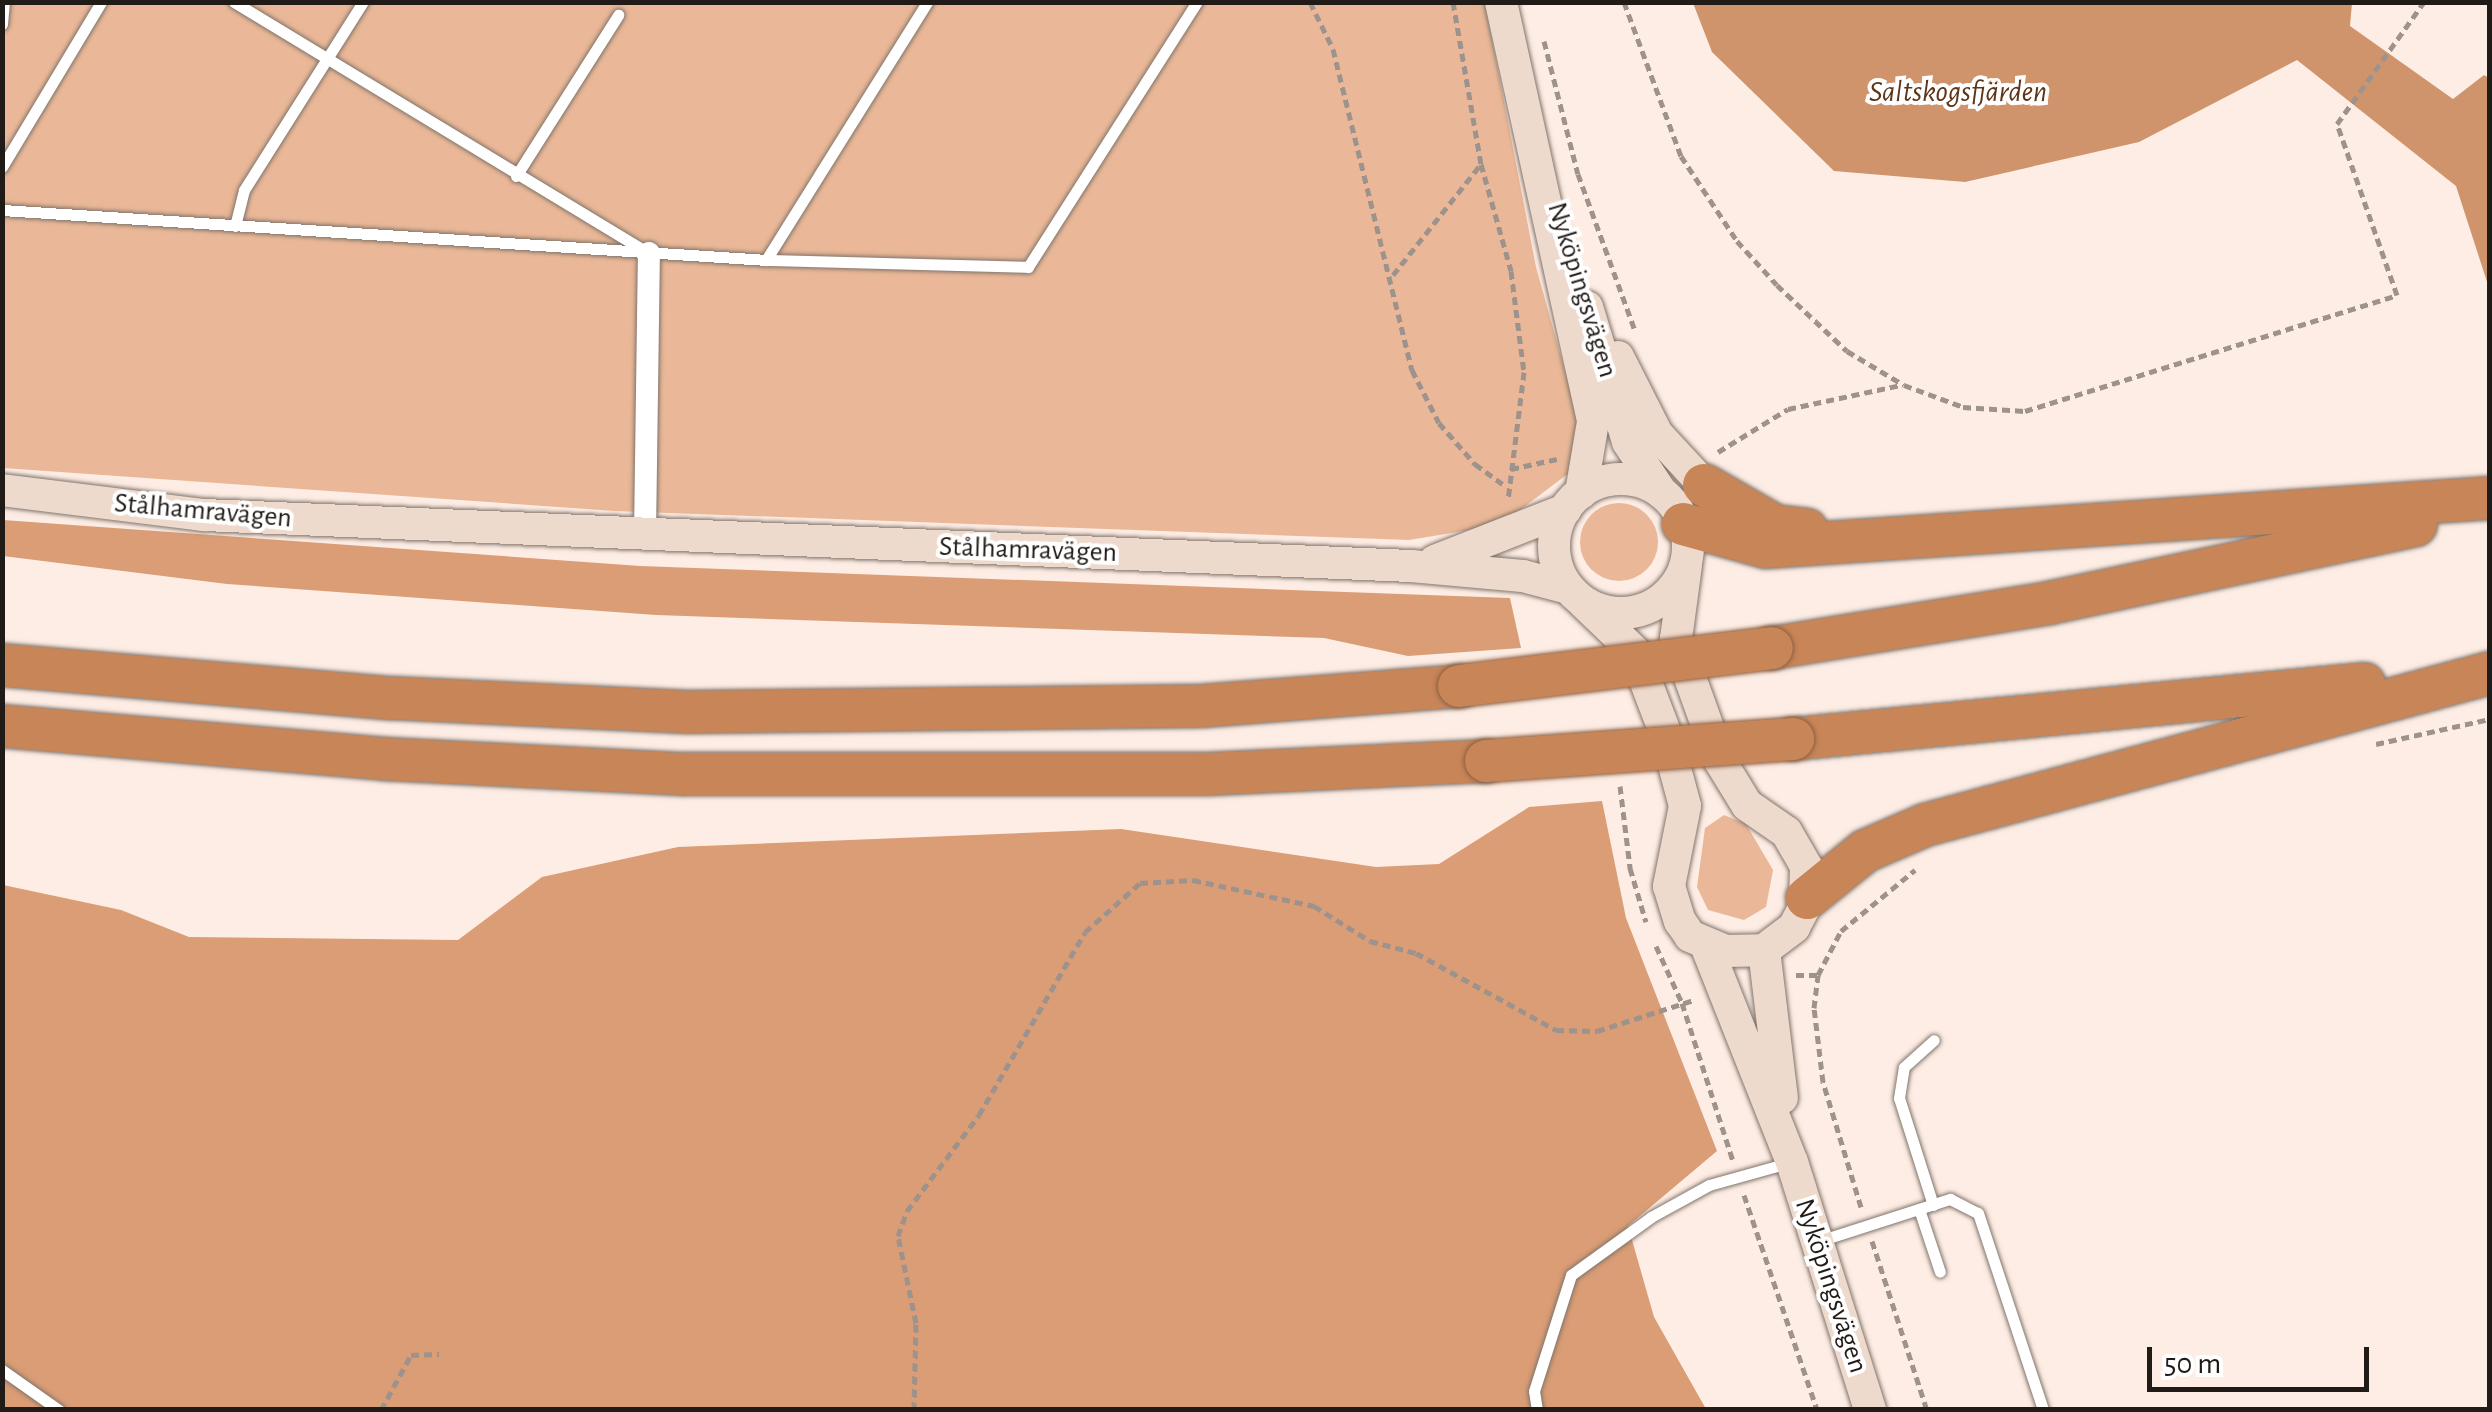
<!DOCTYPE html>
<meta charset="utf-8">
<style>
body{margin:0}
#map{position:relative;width:2492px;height:1412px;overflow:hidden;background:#fdede4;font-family:"Alegreya Sans",sans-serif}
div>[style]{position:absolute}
.green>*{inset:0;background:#eab898}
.round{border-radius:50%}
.forest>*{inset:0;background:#da9d75}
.water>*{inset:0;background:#d0946c}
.path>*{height:5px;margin-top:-2.5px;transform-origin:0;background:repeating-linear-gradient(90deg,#9e928c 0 8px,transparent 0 13px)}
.roads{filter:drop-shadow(0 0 2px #81746b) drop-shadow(0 0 2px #81746b)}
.lane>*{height:11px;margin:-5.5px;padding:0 5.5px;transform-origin:5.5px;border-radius:5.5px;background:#fff}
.street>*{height:22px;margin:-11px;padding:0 11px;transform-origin:11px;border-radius:11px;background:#fff}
.secondary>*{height:32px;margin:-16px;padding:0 16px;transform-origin:16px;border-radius:16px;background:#eedacd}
.secondary>.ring{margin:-16px;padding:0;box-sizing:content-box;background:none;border:32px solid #eedacd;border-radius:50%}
.highway>*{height:42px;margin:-21px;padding:0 21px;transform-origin:21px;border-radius:21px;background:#c78558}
.bridges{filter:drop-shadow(0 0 2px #8d6042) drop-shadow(0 0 2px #8d6042)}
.highway-bridge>*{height:42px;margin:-21px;padding:0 21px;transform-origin:21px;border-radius:21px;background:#c78558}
span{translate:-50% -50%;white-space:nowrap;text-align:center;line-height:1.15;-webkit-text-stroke:8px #fff;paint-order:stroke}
.street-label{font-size:28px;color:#211b18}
.water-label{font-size:30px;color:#5e3518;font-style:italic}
.frame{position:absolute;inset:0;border:5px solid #211b18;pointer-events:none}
.scale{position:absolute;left:2147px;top:1347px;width:222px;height:45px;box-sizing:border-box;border:5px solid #211b18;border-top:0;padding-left:12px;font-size:30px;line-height:35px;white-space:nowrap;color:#211b18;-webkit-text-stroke:8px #fff;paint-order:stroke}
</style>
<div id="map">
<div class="green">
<div style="clip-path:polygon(2px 3px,1485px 3px,1536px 267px,1580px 425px,1569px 473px,1500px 525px,1409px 540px,615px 511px,3px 468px)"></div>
<div class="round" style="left:1580px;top:503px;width:78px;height:78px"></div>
<div style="clip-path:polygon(1724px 815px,1746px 824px,1773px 870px,1766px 907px,1744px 920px,1708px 910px,1697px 887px,1705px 828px)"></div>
</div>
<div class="forest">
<div style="clip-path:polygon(3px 520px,640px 566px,1510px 598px,1521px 648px,1408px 656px,1324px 638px,656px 615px,227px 584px,3px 556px)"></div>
<div style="clip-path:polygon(1602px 801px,1626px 918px,1717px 1151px,1628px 1226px,1654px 1317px,1706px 1409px,3px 1410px,3px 885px,121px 910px,189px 937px,458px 940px,542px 877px,678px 847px,1121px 829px,1376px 867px,1439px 864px,1529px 807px)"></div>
</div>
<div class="water">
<div style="clip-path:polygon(1693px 3px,2352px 3px,2350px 26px,2453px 99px,2484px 75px,2489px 78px,2489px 288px,2456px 186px,2297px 60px,2139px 142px,1965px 182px,1834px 171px,1712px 52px)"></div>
</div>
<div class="path">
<div style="left:1310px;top:2px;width:52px;rotate:63.9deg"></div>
<div style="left:1333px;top:49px;width:331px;rotate:76.2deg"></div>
<div style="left:1412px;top:370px;width:59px;rotate:63deg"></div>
<div style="left:1439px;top:423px;width:55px;rotate:48.7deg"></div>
<div style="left:1475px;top:464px;width:37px;rotate:36deg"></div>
<div style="left:1453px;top:2px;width:164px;rotate:80.2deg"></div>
<div style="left:1481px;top:164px;width:111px;rotate:74.3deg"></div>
<div style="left:1511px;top:271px;width:102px;rotate:82.7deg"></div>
<div style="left:1524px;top:372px;width:129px;rotate:97.1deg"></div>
<div style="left:1624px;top:2px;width:164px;rotate:69.7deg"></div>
<div style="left:1681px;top:156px;width:102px;rotate:56.6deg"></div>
<div style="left:1737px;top:241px;width:59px;rotate:47.7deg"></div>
<div style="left:1777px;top:285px;width:96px;rotate:43.3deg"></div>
<div style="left:1847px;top:351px;width:66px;rotate:30.8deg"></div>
<div style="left:1904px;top:385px;width:63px;rotate:20.4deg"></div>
<div style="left:1963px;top:407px;width:62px;rotate:3.7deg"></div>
<div style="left:2025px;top:411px;width:390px;rotate:-17.3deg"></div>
<div style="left:2397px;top:295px;width:181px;rotate:-109.3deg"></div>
<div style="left:2337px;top:124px;width:150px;rotate:-54.5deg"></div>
<div style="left:1544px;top:41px;width:137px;rotate:75.7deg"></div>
<div style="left:1578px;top:174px;width:167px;rotate:70deg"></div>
<div style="left:1393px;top:275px;width:142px;rotate:-51.6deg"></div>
<div style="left:1718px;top:452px;width:82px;rotate:-31.6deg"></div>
<div style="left:1788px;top:409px;width:116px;rotate:-12deg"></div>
<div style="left:1511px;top:469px;width:47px;rotate:-12.3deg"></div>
<div style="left:2376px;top:744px;width:117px;rotate:-12.4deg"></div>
<div style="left:1620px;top:786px;width:83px;rotate:83deg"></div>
<div style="left:1630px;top:868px;width:56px;rotate:73.5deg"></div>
<div style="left:1656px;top:946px;width:63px;rotate:65.5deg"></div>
<div style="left:1682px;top:1003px;width:166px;rotate:72.1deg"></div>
<div style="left:1796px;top:975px;width:22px"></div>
<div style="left:1744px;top:1195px;width:227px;rotate:71.2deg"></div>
<div style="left:1861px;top:1207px;width:131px;rotate:-106.9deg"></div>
<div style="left:1823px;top:1082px;width:75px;rotate:-96.9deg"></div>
<div style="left:1814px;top:1008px;width:33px;rotate:-83deg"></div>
<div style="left:1818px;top:975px;width:50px;rotate:-62.4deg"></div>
<div style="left:1841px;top:931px;width:96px;rotate:-39.5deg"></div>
<div style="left:1872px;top:1241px;width:178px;rotate:72deg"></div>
<div style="left:381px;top:1410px;width:63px;rotate:-61.4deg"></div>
<div style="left:411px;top:1355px;width:28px;rotate:-2deg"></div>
<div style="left:914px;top:1410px;width:87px;rotate:-88.7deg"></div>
<div style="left:916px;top:1323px;width:89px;rotate:-101.7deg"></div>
<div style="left:898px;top:1236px;width:27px;rotate:-70deg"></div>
<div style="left:907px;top:1211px;width:120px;rotate:-53.1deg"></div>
<div style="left:979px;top:1115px;width:211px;rotate:-59.9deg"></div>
<div style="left:1085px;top:932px;width:74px;rotate:-41.7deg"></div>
<div style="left:1140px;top:883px;width:53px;rotate:-3.2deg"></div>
<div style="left:1193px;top:880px;width:124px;rotate:12.1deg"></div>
<div style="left:1314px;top:906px;width:66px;rotate:32deg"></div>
<div style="left:1370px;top:941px;width:48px;rotate:14.6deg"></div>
<div style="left:1416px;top:953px;width:160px;rotate:28.8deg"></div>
<div style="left:1556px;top:1030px;width:41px;rotate:1.4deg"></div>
<div style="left:1597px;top:1031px;width:102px;rotate:-17.7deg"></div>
</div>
<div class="roads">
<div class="lane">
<div style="left:234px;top:2px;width:481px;rotate:31.2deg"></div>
<div style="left:2px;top:24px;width:22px;rotate:-85deg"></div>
<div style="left:2px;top:167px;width:192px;rotate:-59deg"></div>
<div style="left:516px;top:176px;width:191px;rotate:-57.6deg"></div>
<div style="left:2px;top:210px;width:766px;rotate:3.74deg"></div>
<div style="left:766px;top:260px;width:262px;rotate:1.5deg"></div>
<div style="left:1028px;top:267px;width:314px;rotate:-57.5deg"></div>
<div style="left:235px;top:226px;width:37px;rotate:-76deg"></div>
<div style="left:244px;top:190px;width:222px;rotate:-57.7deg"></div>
<div style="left:766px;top:260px;width:304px;rotate:-58deg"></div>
<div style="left:1933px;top:1205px;width:112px;rotate:-107.6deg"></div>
<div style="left:1899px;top:1098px;width:31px;rotate:-81deg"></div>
<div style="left:1904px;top:1067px;width:40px;rotate:-42deg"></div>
<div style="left:1919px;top:1209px;width:66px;rotate:71.6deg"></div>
<div style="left:1819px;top:1241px;width:138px;rotate:-17.8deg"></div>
<div style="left:1950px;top:1199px;width:31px;rotate:27deg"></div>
<div style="left:1978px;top:1213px;width:207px;rotate:71.7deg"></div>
<div style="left:2px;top:1370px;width:70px;rotate:35.1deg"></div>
<div style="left:1537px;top:1410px;width:19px;rotate:-99deg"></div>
<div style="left:1534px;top:1391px;width:122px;rotate:-72.3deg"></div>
<div style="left:1571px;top:1275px;width:99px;rotate:-35.9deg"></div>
<div style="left:1651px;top:1217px;width:66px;rotate:-28.9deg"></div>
<div style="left:1709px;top:1185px;width:82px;rotate:-15.6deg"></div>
</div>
<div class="street">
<div style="left:645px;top:534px;width:281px;rotate:-89.2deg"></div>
</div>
<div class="secondary">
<div style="left:1501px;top:2px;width:430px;rotate:77.6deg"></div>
<div style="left:1593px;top:422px;width:72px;rotate:99.6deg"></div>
<div style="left:1587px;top:307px;width:141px;rotate:73.1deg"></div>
<div style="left:1628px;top:442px;width:60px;rotate:56.6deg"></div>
<div style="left:1618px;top:357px;width:86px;rotate:63.1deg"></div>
<div style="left:1657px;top:434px;width:69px;rotate:47.3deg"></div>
<div class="ring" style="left:1554px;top:479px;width:102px;height:102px"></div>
<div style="left:2px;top:490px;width:204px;rotate:7.1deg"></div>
<div style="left:204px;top:515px;width:1208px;rotate:2.42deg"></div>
<div style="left:1411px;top:566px;width:112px;rotate:5.1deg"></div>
<div style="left:1523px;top:576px;width:47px;rotate:14.9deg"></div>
<div style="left:1435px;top:561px;width:140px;rotate:-21.4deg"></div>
<div style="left:1583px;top:602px;width:71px;rotate:43.9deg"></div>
<div style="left:1634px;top:651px;width:90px;rotate:69.1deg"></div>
<div style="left:1666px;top:735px;width:73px;rotate:75deg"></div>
<div style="left:1685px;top:806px;width:82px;rotate:101.3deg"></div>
<div style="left:1669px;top:886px;width:37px;rotate:73deg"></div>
<div style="left:1680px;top:921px;width:18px;rotate:56deg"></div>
<div style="left:1690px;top:936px;width:38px;rotate:23deg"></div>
<div style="left:1725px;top:951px;width:39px;rotate:-1deg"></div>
<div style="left:1764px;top:950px;width:38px;rotate:-37deg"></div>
<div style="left:1794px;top:927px;width:24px;rotate:-62deg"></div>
<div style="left:1805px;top:906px;width:40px;rotate:-88.6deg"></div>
<div style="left:1806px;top:866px;width:39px;rotate:-120deg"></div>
<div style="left:1786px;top:832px;width:47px;rotate:-145.3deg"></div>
<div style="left:1747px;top:805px;width:52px;rotate:-121.5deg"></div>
<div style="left:1720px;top:761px;width:130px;rotate:-109.8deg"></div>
<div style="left:1676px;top:639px;width:75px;rotate:-82.3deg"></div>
<div style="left:1706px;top:945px;width:233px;rotate:68.4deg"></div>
<div style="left:1792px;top:1162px;width:260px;rotate:72.5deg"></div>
<div style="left:1764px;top:950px;width:149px;rotate:83.1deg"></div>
</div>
<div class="highway">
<div style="left:1704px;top:485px;width:82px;rotate:30deg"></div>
<div style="left:1775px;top:526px;width:32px;rotate:7deg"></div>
<div style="left:1683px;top:524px;width:86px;rotate:15.5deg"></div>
<div style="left:1766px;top:547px;width:726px;rotate:-3.87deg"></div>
<div style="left:1772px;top:648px;width:281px;rotate:-9.2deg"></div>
<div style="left:2049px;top:603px;width:375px;rotate:-12deg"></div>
<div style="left:2px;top:665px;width:389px;rotate:4.9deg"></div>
<div style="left:390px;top:698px;width:298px;rotate:2.7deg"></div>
<div style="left:688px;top:712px;width:513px;rotate:-0.67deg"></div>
<div style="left:1201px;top:706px;width:259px;rotate:-4.4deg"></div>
<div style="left:2px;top:726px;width:384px;rotate:4.9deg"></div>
<div style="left:385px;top:759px;width:299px;rotate:2.9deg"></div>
<div style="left:684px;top:774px;width:524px"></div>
<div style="left:1208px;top:774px;width:278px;rotate:-2.7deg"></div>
<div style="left:1793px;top:739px;width:574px;rotate:-5.5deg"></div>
<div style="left:1807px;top:898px;width:75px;rotate:-39deg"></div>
<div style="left:1865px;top:851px;width:65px;rotate:-23.4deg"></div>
<div style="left:1925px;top:825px;width:585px;rotate:-15.06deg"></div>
</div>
</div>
<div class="bridges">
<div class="highway-bridge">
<div style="left:1459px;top:686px;width:315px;rotate:-6.9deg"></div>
<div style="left:1486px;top:761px;width:308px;rotate:-4.1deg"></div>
</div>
</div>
<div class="street-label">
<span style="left:1582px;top:290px;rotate:73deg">Nyköpingsvägen</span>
<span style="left:203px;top:511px;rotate:5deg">Stålhamravägen</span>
<span style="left:1028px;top:550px;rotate:2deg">Stålhamravägen</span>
<span style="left:1831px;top:1286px;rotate:72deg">Nyköpingsvägen</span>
</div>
<div class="water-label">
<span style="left:1958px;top:92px">Saltskogsfjärden</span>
</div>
<div class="frame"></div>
<div class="scale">50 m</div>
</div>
